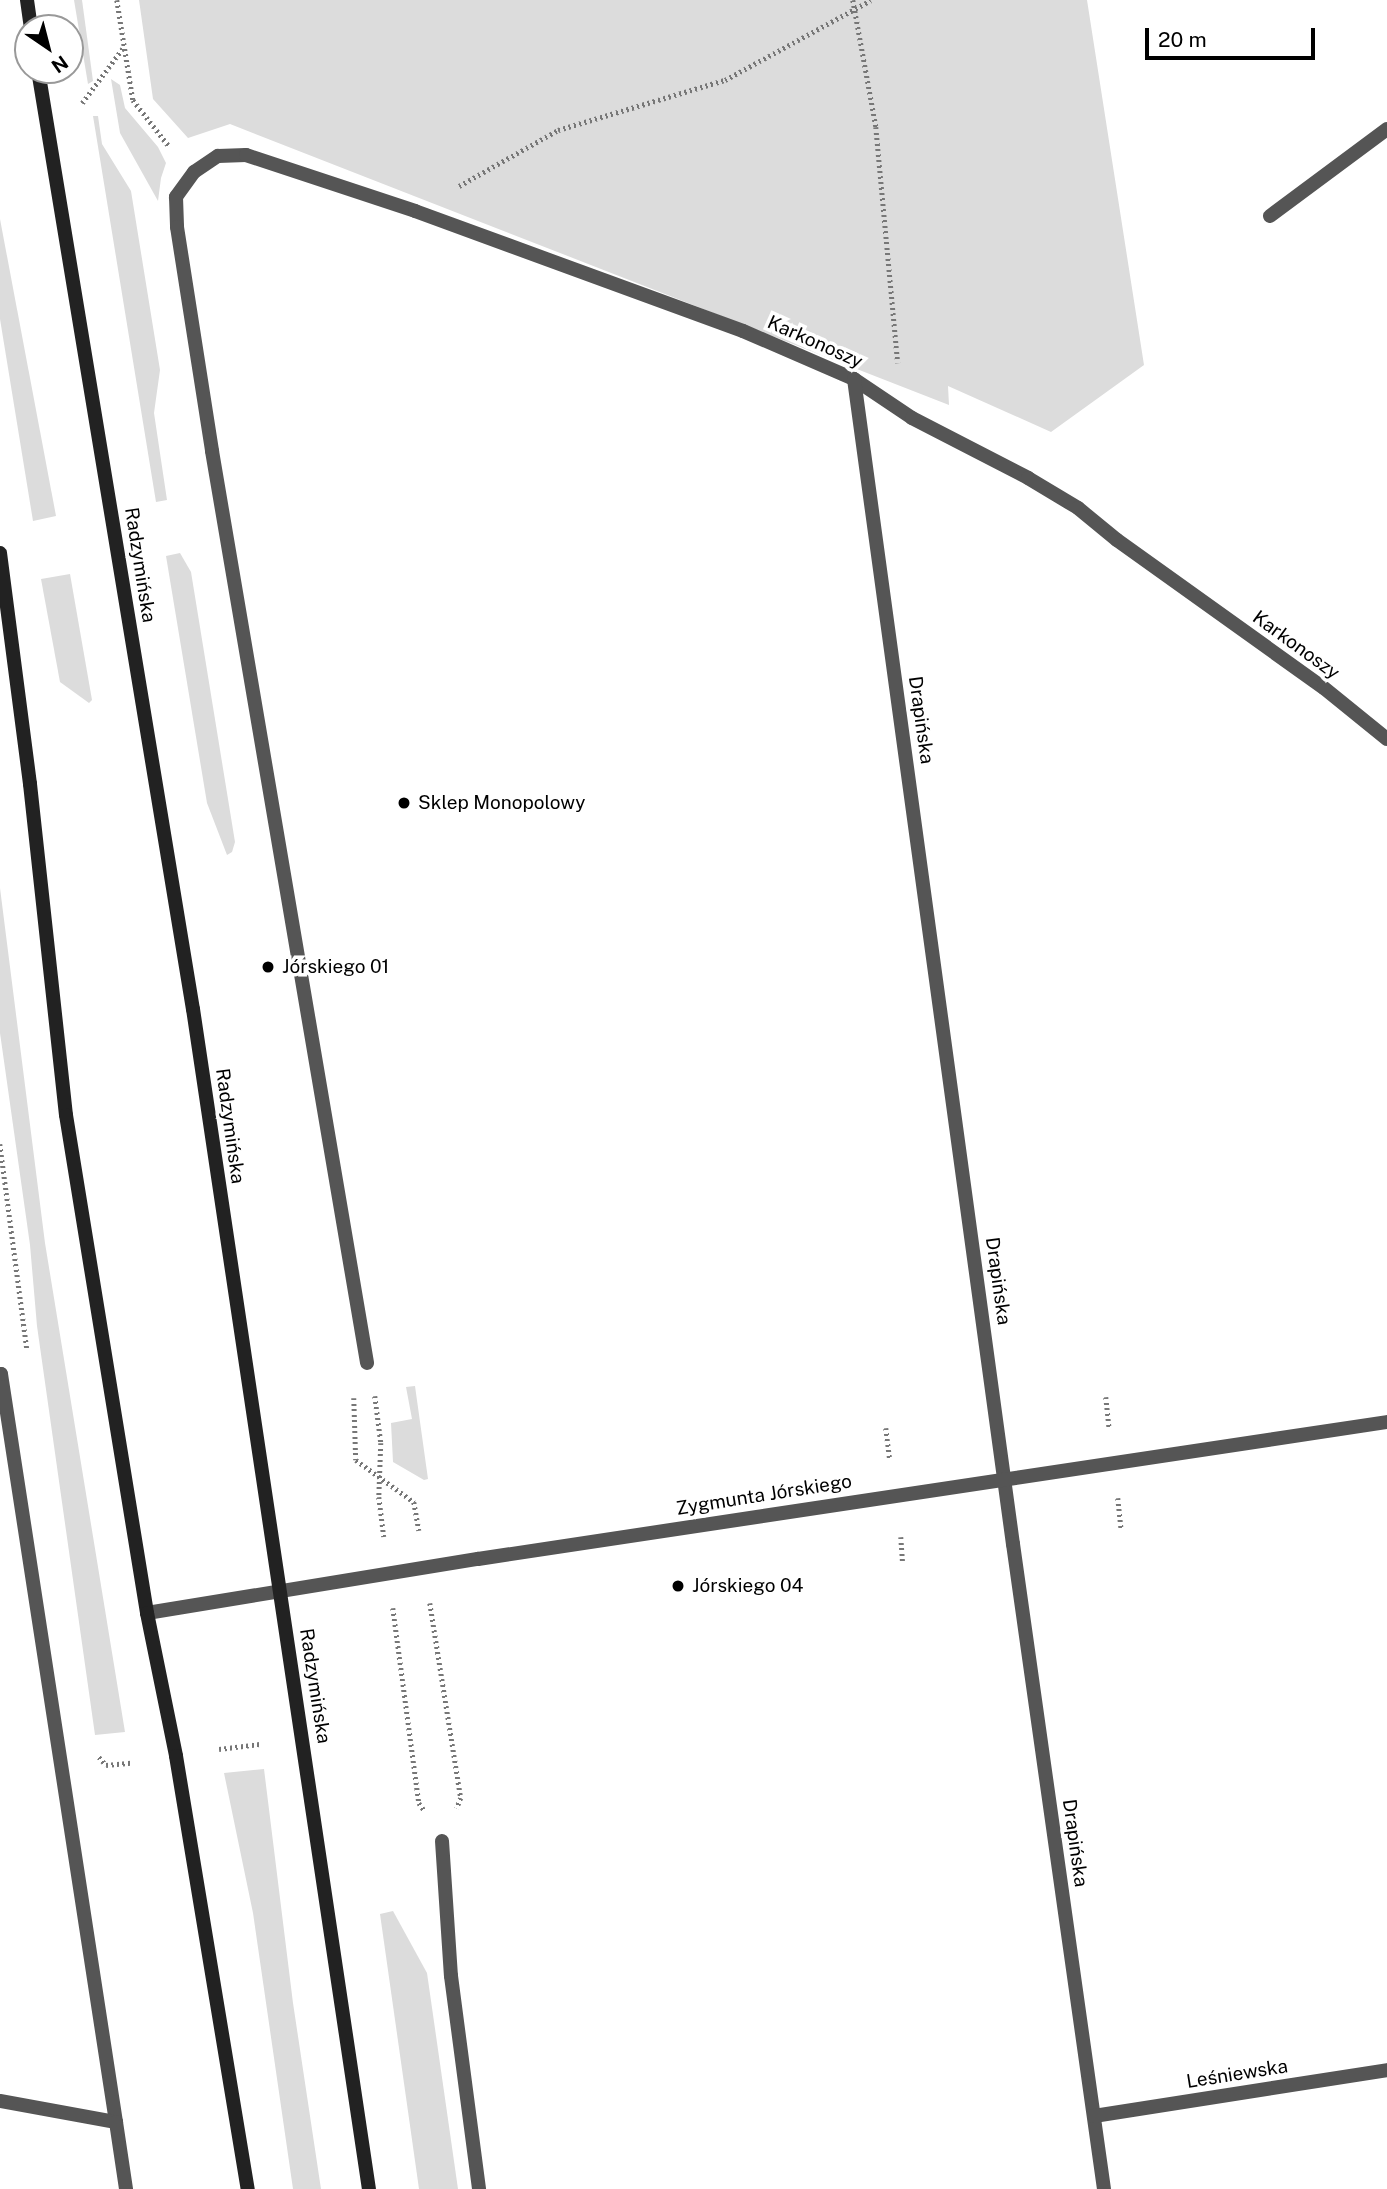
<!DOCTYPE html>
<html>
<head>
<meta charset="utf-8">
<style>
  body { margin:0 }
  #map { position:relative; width:1387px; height:2189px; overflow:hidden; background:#fff; font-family:"Public Sans",sans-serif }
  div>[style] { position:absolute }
  .green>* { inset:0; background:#dcdcdc }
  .path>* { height:4.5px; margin-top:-2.25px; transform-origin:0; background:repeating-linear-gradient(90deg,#777 0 2px,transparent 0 5.5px) }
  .service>* { height:14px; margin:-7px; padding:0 7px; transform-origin:7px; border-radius:7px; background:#555 }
  .minor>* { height:14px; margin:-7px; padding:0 7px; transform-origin:7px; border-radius:7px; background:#555 }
  .tertiary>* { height:14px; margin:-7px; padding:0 7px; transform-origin:7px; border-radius:7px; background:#555 }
  .secondary>* { height:14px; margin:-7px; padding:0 7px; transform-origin:7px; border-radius:7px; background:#222 }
  .dots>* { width:19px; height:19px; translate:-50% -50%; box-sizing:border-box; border:4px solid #fff; border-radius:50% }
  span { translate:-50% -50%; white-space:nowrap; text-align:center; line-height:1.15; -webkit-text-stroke:7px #fff; paint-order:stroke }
  .street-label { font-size:19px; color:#000 }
  .poi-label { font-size:19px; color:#000 }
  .left { translate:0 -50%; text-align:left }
  .north { position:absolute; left:14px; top:14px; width:70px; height:70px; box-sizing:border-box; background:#fff; border:2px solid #999; border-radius:50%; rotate:145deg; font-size:19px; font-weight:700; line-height:28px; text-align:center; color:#000 }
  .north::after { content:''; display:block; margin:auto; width:24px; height:32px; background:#000; clip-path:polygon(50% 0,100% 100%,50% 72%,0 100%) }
  .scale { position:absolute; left:1145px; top:28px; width:170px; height:32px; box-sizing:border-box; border:4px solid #000; border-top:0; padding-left:9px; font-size:21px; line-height:24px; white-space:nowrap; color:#000; -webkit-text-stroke:5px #fff; paint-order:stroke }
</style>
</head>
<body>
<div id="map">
  <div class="green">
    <i style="clip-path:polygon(74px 0,82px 0,93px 81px,88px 84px)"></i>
    <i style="clip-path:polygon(139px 0,1087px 0,1144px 365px,1051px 432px,948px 386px,949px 405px,230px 124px,188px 138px,153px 99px)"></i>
    <i style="clip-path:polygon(111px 79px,120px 85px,125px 108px,158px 147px,166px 163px,161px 178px,158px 201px,120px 133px)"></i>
    <i style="clip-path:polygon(93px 116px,98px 116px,102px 144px,131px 191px,160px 370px,154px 413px,167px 500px,156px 502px)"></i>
    <i style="clip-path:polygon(0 219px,56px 516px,33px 521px,0 319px)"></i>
    <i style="clip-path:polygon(180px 553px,191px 572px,235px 842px,232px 852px,227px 855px,207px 803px,166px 556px)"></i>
    <i style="clip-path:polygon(70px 574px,92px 700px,89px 703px,60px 682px,41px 579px)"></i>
    <i style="clip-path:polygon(0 888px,45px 1243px,125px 1732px,95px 1735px,37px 1326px,30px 1245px,0 1033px)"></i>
    <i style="clip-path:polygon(415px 1386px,428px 1479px,424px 1480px,393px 1462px,391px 1423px,412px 1419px,406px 1387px)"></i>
    <i style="clip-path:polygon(264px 1769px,293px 2003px,321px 2189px,293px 2189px,253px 1913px,224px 1773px)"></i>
    <i style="clip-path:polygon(393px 1911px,427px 1973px,458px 2189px,419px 2189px,380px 1914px)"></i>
  </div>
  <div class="path">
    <i style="left:117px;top:0;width:101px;rotate:80.9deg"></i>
    <i style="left:133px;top:100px;width:58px;rotate:52deg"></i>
    <i style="left:853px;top:0;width:129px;rotate:79.7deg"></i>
    <i style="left:876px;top:127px;width:237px;rotate:84.7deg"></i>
    <i style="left:82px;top:103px;width:69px;rotate:-53.3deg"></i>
    <i style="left:459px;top:186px;width:114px;rotate:-29.5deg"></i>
    <i style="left:558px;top:130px;width:174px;rotate:-16.7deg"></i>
    <i style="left:725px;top:80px;width:166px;rotate:-28.7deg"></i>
    <i style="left:0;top:1144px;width:206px;rotate:82.5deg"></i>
    <i style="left:375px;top:1396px;width:47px;rotate:82.7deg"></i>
    <i style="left:381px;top:1443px;width:54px;rotate:92.1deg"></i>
    <i style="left:379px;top:1497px;width:40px;rotate:82.9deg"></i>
    <i style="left:1106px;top:1397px;width:31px;rotate:84deg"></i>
    <i style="left:354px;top:1398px;width:62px;rotate:88.2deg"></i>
    <i style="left:356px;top:1460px;width:72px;rotate:35.9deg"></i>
    <i style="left:414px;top:1502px;width:29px;rotate:80deg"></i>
    <i style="left:886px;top:1428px;width:31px;rotate:83deg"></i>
    <i style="left:1118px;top:1498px;width:31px;rotate:84deg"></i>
    <i style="left:901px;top:1537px;width:26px;rotate:86deg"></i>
    <i style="left:430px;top:1603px;width:197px;rotate:81deg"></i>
    <i style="left:461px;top:1798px;width:11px;rotate:112deg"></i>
    <i style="left:393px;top:1608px;width:197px;rotate:82.4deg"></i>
    <i style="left:419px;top:1803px;width:9px;rotate:54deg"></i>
    <i style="left:219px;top:1749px;width:41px;rotate:-7deg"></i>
    <i style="left:99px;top:1757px;width:11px;rotate:49deg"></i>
    <i style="left:106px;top:1765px;width:25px;rotate:-5deg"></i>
  </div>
  <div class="service">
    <i style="left:194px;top:172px;width:31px;rotate:126deg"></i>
    <i style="left:176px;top:197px;width:30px;rotate:88deg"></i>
    <i style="left:177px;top:227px;width:227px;rotate:81.1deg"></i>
    <i style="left:212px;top:451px;width:925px;rotate:80.35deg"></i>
    <i style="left:1px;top:1374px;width:757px;rotate:81.26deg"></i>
    <i style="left:442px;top:1841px;width:135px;rotate:86.2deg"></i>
    <i style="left:451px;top:1976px;width:215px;rotate:82.5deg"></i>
  </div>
  <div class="minor">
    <i style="left:194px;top:172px;width:29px;rotate:-34deg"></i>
    <i style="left:218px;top:156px;width:28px;rotate:-2deg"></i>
    <i style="left:246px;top:155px;width:178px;rotate:18.3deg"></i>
    <i style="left:415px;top:211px;width:349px;rotate:20.1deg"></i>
    <i style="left:743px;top:331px;width:121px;rotate:23.4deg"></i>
    <i style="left:854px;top:379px;width:70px;rotate:33.9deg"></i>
    <i style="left:912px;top:418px;width:131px;rotate:27.3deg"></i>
    <i style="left:1028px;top:478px;width:58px;rotate:31deg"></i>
    <i style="left:1078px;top:508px;width:50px;rotate:39.4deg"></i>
    <i style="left:1117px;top:540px;width:254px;rotate:35.6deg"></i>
    <i style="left:1324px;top:688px;width:81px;rotate:39deg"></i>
    <i style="left:1270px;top:216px;width:146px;rotate:-36.6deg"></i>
    <i style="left:854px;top:379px;width:1176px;rotate:82.23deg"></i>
    <i style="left:1013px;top:1544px;width:651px;rotate:81.97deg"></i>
    <i style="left:0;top:1374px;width:1px"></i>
    <i style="left:0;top:2101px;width:118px;rotate:10.3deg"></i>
    <i style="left:116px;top:2122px;width:68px;rotate:81.5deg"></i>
    <i style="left:1094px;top:2116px;width:297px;rotate:-8.9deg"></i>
  </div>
  <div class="tertiary">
    <i style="left:147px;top:1613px;width:335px;rotate:-9.3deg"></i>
    <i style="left:478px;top:1559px;width:919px;rotate:-8.57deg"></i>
  </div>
  <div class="secondary">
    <i style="left:27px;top:0;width:28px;rotate:82deg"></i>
    <i style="left:38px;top:70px;width:952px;rotate:80.63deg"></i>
    <i style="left:193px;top:1009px;width:1193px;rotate:81.52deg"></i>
    <i style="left:0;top:553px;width:233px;rotate:82.6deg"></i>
    <i style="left:30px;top:784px;width:333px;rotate:83.8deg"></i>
    <i style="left:66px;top:1115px;width:505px;rotate:80.76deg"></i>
    <i style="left:147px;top:1613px;width:146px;rotate:78.5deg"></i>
    <i style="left:176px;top:1756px;width:439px;rotate:80.6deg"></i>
  </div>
  <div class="dots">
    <i style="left:404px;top:803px;background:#000"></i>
    <i style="left:268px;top:967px;background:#000"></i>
    <i style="left:678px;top:1586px;background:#000"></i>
  </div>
  <div class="street-label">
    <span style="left:815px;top:342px;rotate:24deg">Karkonoszy</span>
    <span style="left:140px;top:565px;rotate:81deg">Radzymińska</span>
    <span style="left:1296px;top:645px;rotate:36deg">Karkonoszy</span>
    <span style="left:921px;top:720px;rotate:82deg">Drapińska</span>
    <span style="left:230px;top:1126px;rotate:82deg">Radzymińska</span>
    <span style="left:998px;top:1281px;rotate:82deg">Drapińska</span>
    <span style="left:764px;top:1495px;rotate:-9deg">Zygmunta Jórskiego</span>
    <span style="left:315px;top:1686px;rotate:81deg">Radzymińska</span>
    <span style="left:1075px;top:1843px;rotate:82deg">Drapińska</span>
    <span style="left:1237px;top:2074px;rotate:-9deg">Leśniewska</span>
  </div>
  <div class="poi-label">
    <span class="left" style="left:418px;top:803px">Sklep Monopolowy</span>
    <span class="left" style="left:282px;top:967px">Jórskiego 01</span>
    <span class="left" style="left:692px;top:1586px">Jórskiego 04</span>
  </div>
  <div class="north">N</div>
  <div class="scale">20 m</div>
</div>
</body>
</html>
